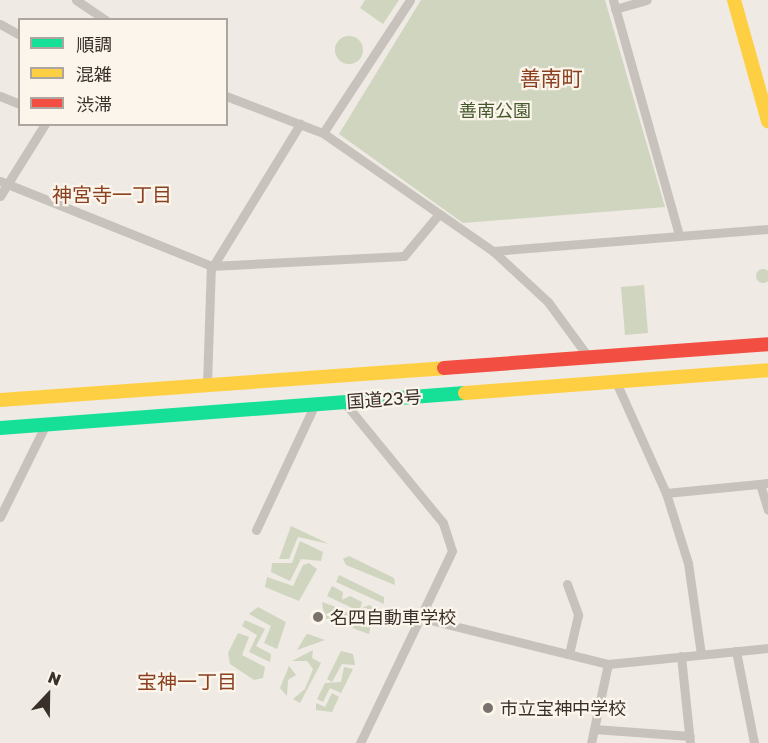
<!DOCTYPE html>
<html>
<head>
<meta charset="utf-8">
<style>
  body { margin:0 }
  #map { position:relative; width:768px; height:743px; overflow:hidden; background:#efeae4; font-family:"Golos Text","Noto Sans JP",sans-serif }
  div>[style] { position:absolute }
  .green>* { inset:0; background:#cfd5be }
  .round { border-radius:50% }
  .street>* { height:9px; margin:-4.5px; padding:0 4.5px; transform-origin:4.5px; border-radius:4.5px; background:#c8c2bc }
  .fast>* { height:14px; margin:-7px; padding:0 7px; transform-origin:7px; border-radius:7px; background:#16e098 }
  .slow>* { height:14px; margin:-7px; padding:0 7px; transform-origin:7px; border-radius:7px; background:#ffcf43 }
  .jam>* { height:14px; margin:-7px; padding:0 7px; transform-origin:7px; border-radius:7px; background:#f24e42 }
  .dots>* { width:16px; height:16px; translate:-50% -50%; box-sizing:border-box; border:3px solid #fbf5ec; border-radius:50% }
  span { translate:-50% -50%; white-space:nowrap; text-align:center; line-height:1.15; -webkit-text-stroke:4.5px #fbf5ec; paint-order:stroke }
  .park-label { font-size:18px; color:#46592d }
  .street-label { font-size:18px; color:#3a302a }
  .poi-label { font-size:18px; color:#3a302a }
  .left { translate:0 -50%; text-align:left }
  .neighbourhood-label { font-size:20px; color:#8b4120 }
  .quarter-label { font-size:21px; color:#8b4120 }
  .legend { position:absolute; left:18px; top:18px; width:210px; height:108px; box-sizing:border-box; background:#fbf5ec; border:2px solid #aea69e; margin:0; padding:8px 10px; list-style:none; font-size:18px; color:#3a302a }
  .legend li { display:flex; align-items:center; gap:12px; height:30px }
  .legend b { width:30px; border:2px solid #aea69e }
  .north { position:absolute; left:18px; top:665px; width:60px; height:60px; -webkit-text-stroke:4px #fbf5ec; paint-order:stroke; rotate:22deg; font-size:16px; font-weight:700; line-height:24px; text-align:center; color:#3a302a }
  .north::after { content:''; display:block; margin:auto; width:21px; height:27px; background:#3a302a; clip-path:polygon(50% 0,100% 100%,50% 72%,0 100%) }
</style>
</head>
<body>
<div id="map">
  <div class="green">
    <i style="clip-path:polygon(365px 0,399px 0,383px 24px,360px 8px)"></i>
    <i style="clip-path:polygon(421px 0,605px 0,665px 207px,463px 223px,339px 134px)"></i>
    <i class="round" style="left:335px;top:36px;width:28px;height:28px"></i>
    <i class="round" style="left:756px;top:269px;width:14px;height:14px"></i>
    <i style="clip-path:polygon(644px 285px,648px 333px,625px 335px,621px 287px)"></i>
    <i style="clip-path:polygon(291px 526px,329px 544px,298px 537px,289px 559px,279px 559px)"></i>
    <i style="clip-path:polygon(300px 541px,323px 552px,321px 561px,301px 559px,290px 581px,271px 572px,272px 563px,292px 563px)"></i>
    <i style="clip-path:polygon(349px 556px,394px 578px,395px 585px,346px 565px,343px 559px)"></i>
    <i style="clip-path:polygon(309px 563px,317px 569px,299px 601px,265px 587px,267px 577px,293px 586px,303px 565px)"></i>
    <i style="clip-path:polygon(339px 575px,384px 597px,384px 604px,336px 582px)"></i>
    <i style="clip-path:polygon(332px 586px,343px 592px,342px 600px,350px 596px,362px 602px,360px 609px,369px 605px,379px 610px,377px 620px,327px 596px)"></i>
    <i style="clip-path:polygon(322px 602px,336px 607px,338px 617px,342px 610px,354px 616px,357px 626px,361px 619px,371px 625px,369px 634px,324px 618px)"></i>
    <i style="clip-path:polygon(258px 607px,286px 622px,277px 649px,264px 643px,271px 626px,249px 614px)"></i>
    <i style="clip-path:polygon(245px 620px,265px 629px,256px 646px,271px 654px,270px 662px,249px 652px,257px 635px,242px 626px)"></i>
    <i style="clip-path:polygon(238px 633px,249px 637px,242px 655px,265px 667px,263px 678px,254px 680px,230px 664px,228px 653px)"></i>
    <i style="clip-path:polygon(308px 634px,325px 640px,297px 650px,306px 635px)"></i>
    <i style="clip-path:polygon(313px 650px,312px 658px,321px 663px,300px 703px,293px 699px,305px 689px,313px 669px,307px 661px,292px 661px)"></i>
    <i style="clip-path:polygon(341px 651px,353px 654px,355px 665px,342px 664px,332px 682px,327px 679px)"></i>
    <i style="clip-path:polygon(289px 666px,296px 675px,288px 680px,287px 696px,280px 688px)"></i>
    <i style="clip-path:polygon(344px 667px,353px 669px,341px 693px,330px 688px,323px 702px,317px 699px,325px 683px,341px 682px)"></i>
    <i style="clip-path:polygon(332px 693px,339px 697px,332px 712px,316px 710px,316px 703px,325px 707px)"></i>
  </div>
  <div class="street">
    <i style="left:76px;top:0;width:36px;rotate:34deg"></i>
    <i style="left:613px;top:0;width:244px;rotate:74.3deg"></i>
    <i style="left:615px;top:9px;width:33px;rotate:-16deg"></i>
    <i style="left:0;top:24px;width:23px;rotate:29deg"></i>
    <i style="left:0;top:96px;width:22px;rotate:22deg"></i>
    <i style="left:226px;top:96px;width:104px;rotate:20.9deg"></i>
    <i style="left:323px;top:133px;width:207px;rotate:34.8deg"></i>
    <i style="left:493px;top:251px;width:75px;rotate:42.8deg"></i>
    <i style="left:548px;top:302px;width:69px;rotate:53.8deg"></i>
    <i style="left:323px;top:133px;width:159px;rotate:-56.8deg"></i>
    <i style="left:0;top:181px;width:227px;rotate:21.9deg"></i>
    <i style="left:211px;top:266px;width:193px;rotate:-3deg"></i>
    <i style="left:404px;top:256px;width:55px;rotate:-50.2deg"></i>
    <i style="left:0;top:196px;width:85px;rotate:-58deg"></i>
    <i style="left:493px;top:251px;width:276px;rotate:-4.6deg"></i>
    <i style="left:213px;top:266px;width:167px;rotate:-58.5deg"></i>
    <i style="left:616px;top:382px;width:122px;rotate:65.8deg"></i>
    <i style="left:666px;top:493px;width:73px;rotate:72.6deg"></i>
    <i style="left:688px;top:563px;width:92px;rotate:81.9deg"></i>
    <i style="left:207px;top:384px;width:118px;rotate:-88.1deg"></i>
    <i style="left:344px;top:402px;width:156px;rotate:50.7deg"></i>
    <i style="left:443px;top:523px;width:29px;rotate:72deg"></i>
    <i style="left:452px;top:551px;width:213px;rotate:115.6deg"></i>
    <i style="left:760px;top:484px;width:27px;rotate:73deg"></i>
    <i style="left:666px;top:493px;width:102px;rotate:-5.6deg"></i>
    <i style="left:0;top:517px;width:104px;rotate:-63.7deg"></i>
    <i style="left:256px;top:530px;width:139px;rotate:-64.9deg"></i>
    <i style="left:567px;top:584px;width:33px;rotate:70deg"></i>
    <i style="left:578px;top:615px;width:40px;rotate:103deg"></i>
    <i style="left:422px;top:618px;width:192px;rotate:13.9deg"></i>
    <i style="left:608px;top:664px;width:161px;rotate:-5.7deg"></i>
    <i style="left:736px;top:651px;width:94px;rotate:78.9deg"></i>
    <i style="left:681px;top:656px;width:87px;rotate:84.1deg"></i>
    <i style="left:594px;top:729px;width:96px;rotate:4.2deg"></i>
    <i style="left:591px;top:743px;width:81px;rotate:-77.9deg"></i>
  </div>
  <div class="fast">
    <i style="left:0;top:428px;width:466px;rotate:-4.3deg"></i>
  </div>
  <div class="slow">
    <i style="left:734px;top:0;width:126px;rotate:74.3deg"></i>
    <i style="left:465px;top:393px;width:304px;rotate:-4.3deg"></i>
    <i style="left:0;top:400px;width:445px;rotate:-4.1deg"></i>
  </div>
  <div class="jam">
    <i style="left:444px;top:368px;width:325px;rotate:-4.2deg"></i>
  </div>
  <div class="dots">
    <i style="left:318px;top:617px;background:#79716b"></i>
    <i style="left:488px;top:708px;background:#79716b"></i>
  </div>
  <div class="park-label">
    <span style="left:495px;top:110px">善南公園</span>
  </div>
  <div class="street-label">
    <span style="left:384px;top:399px;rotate:-4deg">国道23号</span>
  </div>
  <div class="poi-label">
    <span class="left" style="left:330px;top:617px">名四自動車学校</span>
    <span class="left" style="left:500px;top:708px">市立宝神中学校</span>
  </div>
  <div class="neighbourhood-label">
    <span style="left:112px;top:194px">神宮寺一丁目</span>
    <span style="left:187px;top:681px">宝神一丁目</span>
  </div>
  <div class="quarter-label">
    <span style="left:551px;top:78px">善南町</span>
  </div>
  <ul class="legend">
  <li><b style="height:8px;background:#16e098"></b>順調</li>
  <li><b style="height:8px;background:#ffcf43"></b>混雑</li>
  <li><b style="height:8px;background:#f24e42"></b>渋滞</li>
  </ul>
  <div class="north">N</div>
</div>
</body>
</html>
